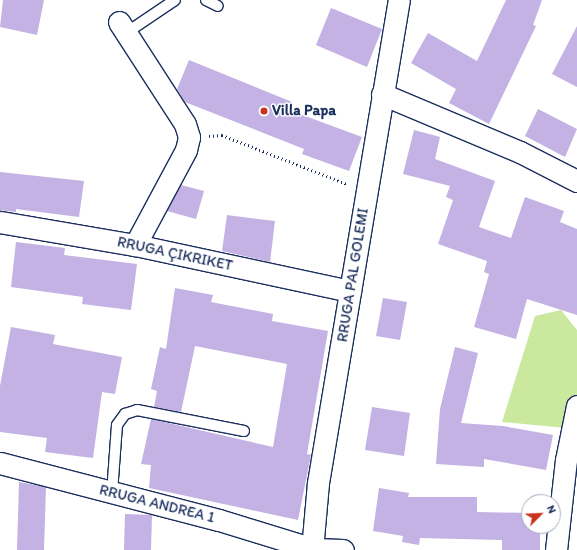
<!DOCTYPE html>
<html>
<head>
<meta charset="utf-8">
<style>
  body { margin:0 }
  #map { position:relative; width:577px; height:550px; overflow:hidden; background:#fff; font-family:Itim,sans-serif }
  div>[style] { position:absolute }
  .green>* { inset:0; background:#cbe89f }
  .building>* { inset:0; background:#c3b2e3 }
  .path>* { height:2.5px; margin-top:-1.25px; transform-origin:0; background:repeating-linear-gradient(90deg,#1b2f5e 0 1px,transparent 0 4px) }
  .roads { filter:drop-shadow(1px 0 #1b2f5e) drop-shadow(-1px 0 #1b2f5e) drop-shadow(0 1px #1b2f5e) drop-shadow(0 -1px #1b2f5e) }
  .service>* { height:10px; margin:-5px; padding:0 5px; transform-origin:5px; border-radius:5px; background:#fff }
  .minor>* { height:21px; margin:-10.5px; padding:0 10.5px; transform-origin:10.5px; border-radius:10.5px; background:#fff }
  .dots>* { width:11px; height:11px; translate:-50% -50%; box-sizing:border-box; border:2px solid #fff; border-radius:50% }
  span { translate:-50% -50%; white-space:nowrap; text-align:center; line-height:1.15; -webkit-text-stroke:3px #fff; paint-order:stroke }
  .poi-label { font-size:15px; color:#1b2f5e; font-weight:700 }
  .left { translate:0 -50%; text-align:left }
  .street-label { font-size:15px; color:#1b2f5e }
  .north { position:absolute; left:521px; top:494px; width:40px; height:40px; box-sizing:border-box; background:#fff; border:1px solid #a4acbf; border-radius:50%; rotate:66deg; font-size:11px; font-weight:700; line-height:16px; text-align:center; color:#1b2f5e }
  .north::after { content:''; display:block; margin:auto; width:14px; height:18px; background:#c8321e; clip-path:polygon(50% 0,100% 100%,50% 72%,0 100%) }
</style>
</head>
<body>
<div id="map">
  <div class="green">
    <i style="clip-path:polygon(561px 310px,577px 330px,577px 429px,502px 422px,535px 316px)"></i>
  </div>
  <div class="building">
    <i style="clip-path:polygon(3px 0,44px 0,37px 35px,0 27px)"></i>
    <i style="clip-path:polygon(506px 0,542px 0,533px 25px,536px 26px,489px 124px,449px 103px,456px 89px,411px 63px,428px 33px,477px 61px)"></i>
    <i style="clip-path:polygon(331px 8px,382px 29px,367px 67px,316px 45px)"></i>
    <i style="clip-path:polygon(577px 26px,577px 87px,552px 74px)"></i>
    <i style="clip-path:polygon(189px 60px,292px 102px,289px 110px,362px 137px,349px 171px,302px 154px,304px 149px,185px 102px,177px 89px)"></i>
    <i style="clip-path:polygon(538px 109px,577px 129px,565px 157px,525px 136px)"></i>
    <i style="clip-path:polygon(414px 130px,440px 137px,435px 159px,495px 181px,479px 227px,511px 238px,525px 197px,564px 211px,560px 222px,577px 229px,577px 315px,527px 299px,516px 339px,474px 327px,489px 274px,484px 272px,487px 261px,438px 244px,453px 200px,446px 197px,450px 186px,403px 174px)"></i>
    <i style="clip-path:polygon(0 172px,84px 181px,79px 217px,16px 209px,16px 212px,0 210px)"></i>
    <i style="clip-path:polygon(181px 185px,204px 191px,196px 219px,167px 211px)"></i>
    <i style="clip-path:polygon(227px 215px,275px 221px,270px 262px,222px 251px)"></i>
    <i style="clip-path:polygon(16px 242px,65px 248px,64px 255px,137px 264px,131px 310px,82px 304px,83px 297px,11px 287px)"></i>
    <i style="clip-path:polygon(175px 288px,213px 295px,211px 302px,273px 314px,272px 321px,328px 331px,307px 454px,311px 455px,298px 520px,149px 488px,151px 465px,141px 464px,151px 419px,273px 447px,287px 364px,195px 346px,181px 412px,154px 407px,157px 391px,151px 389px,160px 347px,166px 349px)"></i>
    <i style="clip-path:polygon(383px 298px,407px 302px,400px 340px,376px 336px)"></i>
    <i style="clip-path:polygon(11px 327px,55px 335px,53px 344px,122px 357px,115px 394px,102px 392px,93px 458px,45px 452px,47px 438px,0 432px,0 386px)"></i>
    <i style="clip-path:polygon(455px 347px,478px 353px,461px 423px,503px 426px,553px 435px,546px 470px,484px 459px,484px 467px,436px 464px,440px 409px)"></i>
    <i style="clip-path:polygon(372px 407px,410px 413px,404px 456px,365px 450px)"></i>
    <i style="clip-path:polygon(19px 482px,46px 487px,44px 550px,17px 550px)"></i>
    <i style="clip-path:polygon(379px 488px,409px 493px,408px 497px,477px 497px,477px 512px,529px 513px,529px 526px,540px 526px,540px 550px,502px 550px,502px 540px,420px 538px,419px 545px,402px 542px,403px 536px,373px 531px)"></i>
    <i style="clip-path:polygon(125px 514px,152px 515px,151px 550px,124px 550px)"></i>
  </div>
  <div class="path">
    <i style="left:209px;top:136px;width:13px;rotate:-4deg"></i>
    <i style="left:222px;top:135px;width:134px;rotate:21.4deg"></i>
  </div>
  <div class="roads">
    <div class="service">
      <i style="left:206px;top:0;width:13px;rotate:27deg"></i>
      <i style="left:126px;top:33px;width:59px;rotate:-34deg"></i>
      <i style="left:112px;top:493px;width:68px;rotate:-85.8deg"></i>
      <i style="left:117px;top:425px;width:14px;rotate:-54deg"></i>
      <i style="left:125px;top:414px;width:13px;rotate:-18deg"></i>
      <i style="left:137px;top:410px;width:109px;rotate:11.1deg"></i>
    </div>
    <div class="minor">
      <i style="left:119px;top:22px;width:121px;rotate:57.1deg"></i>
      <i style="left:185px;top:124px;width:14px;rotate:73deg"></i>
      <i style="left:189px;top:137px;width:13px;rotate:103deg"></i>
      <i style="left:186px;top:150px;width:108px;rotate:118.2deg"></i>
      <i style="left:382px;top:94px;width:150px;rotate:22.8deg"></i>
      <i style="left:520px;top:152px;width:64px;rotate:27deg"></i>
      <i style="left:0;top:222px;width:137px;rotate:9.7deg"></i>
      <i style="left:135px;top:245px;width:220px;rotate:12.1deg"></i>
      <i style="left:0;top:463px;width:226px;rotate:14.6deg"></i>
      <i style="left:219px;top:520px;width:98px;rotate:17.1deg"></i>
      <i style="left:313px;top:549px;width:30px;rotate:2deg"></i>
      <i style="left:312px;top:550px;width:67px;rotate:-84.9deg"></i>
      <i style="left:318px;top:483px;width:490px;rotate:-80.5deg"></i>
      <i style="left:556px;top:550px;width:91px;rotate:-83.7deg"></i>
      <i style="left:566px;top:460px;width:55px;rotate:-78.5deg"></i>
    </div>
  </div>
  <div class="dots">
    <i style="left:264px;top:111px;background:#c8321e"></i>
  </div>
  <div class="poi-label">
    <span class="left" style="left:272px;top:111px">Villa Papa</span>
  </div>
  <div class="street-label">
    <span style="left:175px;top:254px;rotate:12deg">RRUGA ÇIKRIKET</span>
    <span style="left:353px;top:275px;rotate:-81deg">RRUGA PAL GOLEMI</span>
    <span style="left:157px;top:504px;rotate:14deg">RRUGA ANDREA 1</span>
  </div>
  <div class="north">N</div>
</div>
</body>
</html>
